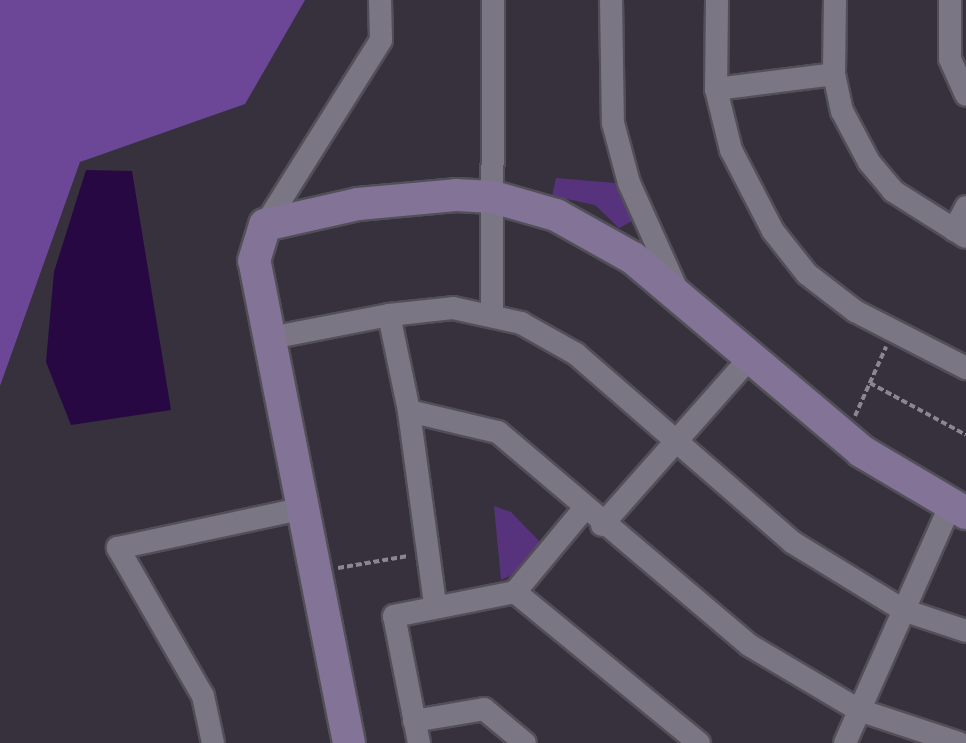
<!DOCTYPE html>
<html>
<head>
<meta charset="utf-8">
<style>
  body { margin:0 }
  #map { position:relative; width:966px; height:743px; overflow:hidden; background:#36313c; font-family:"Zilla Slab",serif }
  div>[style] { position:absolute }
  .green>* { inset:0; background:#57337e }
  .forest>* { inset:0; background:#6c4798 }
  .water>* { inset:0; background:#280843 }
  .path>* { height:4px; margin-top:-2px; transform-origin:0; background:repeating-linear-gradient(90deg,#8b8790 0 6px,transparent 0 9px) }
  .roads { filter:drop-shadow(2px 0 #524f58) drop-shadow(-2px 0 #524f58) drop-shadow(0 2px #524f58) drop-shadow(0 -2px #524f58) }
  .street>* { height:22px; margin:-11px; padding:0 11px; transform-origin:11px; border-radius:11px; background:#7b7683 }
  .secondary>* { height:32px; margin:-16px; padding:0 16px; transform-origin:16px; border-radius:16px; background:#837497 }
  span { translate:-50% -50%; white-space:nowrap; text-align:center; line-height:1.15; -webkit-text-stroke:6px #2c2832; paint-order:stroke }
</style>
</head>
<body>
<div id="map">
  <div class="green">
    <i style="clip-path:polygon(556px 178px,615px 183px,634px 220px,619px 228px,595px 205px,552px 196px)"></i>
    <i style="clip-path:polygon(494px 506px,511px 512px,542px 544px,514px 574px,501px 580px)"></i>
  </div>
  <div class="forest">
    <i style="clip-path:polygon(0 0,305px 0,245px 104px,80px 162px,0 386px)"></i>
  </div>
  <div class="water">
    <i style="clip-path:polygon(86px 170px,132px 171px,171px 410px,71px 425px,46px 362px,54px 272px)"></i>
  </div>
  <div class="path">
    <i style="left:870px;top:383px;width:109px;rotate:28.4deg"></i>
    <i style="left:855px;top:416px;width:76px;rotate:-65.8deg"></i>
    <i style="left:338px;top:568px;width:71px;rotate:-9.7deg"></i>
  </div>
  <div class="roads">
    <div class="street">
      <i style="left:611px;top:0;width:123px;rotate:89.1deg"></i>
      <i style="left:613px;top:123px;width:62px;rotate:75.1deg"></i>
      <i style="left:629px;top:183px;width:120px;rotate:65.8deg"></i>
      <i style="left:717px;top:0;width:89px;rotate:90.6deg"></i>
      <i style="left:716px;top:89px;width:63px;rotate:76.2deg"></i>
      <i style="left:731px;top:150px;width:91px;rotate:62.6deg"></i>
      <i style="left:773px;top:231px;width:55px;rotate:51.7deg"></i>
      <i style="left:807px;top:274px;width:61px;rotate:37.6deg"></i>
      <i style="left:855px;top:311px;width:125px;rotate:27.2deg"></i>
      <i style="left:835px;top:0;width:74px;rotate:90.8deg"></i>
      <i style="left:834px;top:74px;width:38px;rotate:78deg"></i>
      <i style="left:842px;top:111px;width:58px;rotate:62.1deg"></i>
      <i style="left:869px;top:162px;width:38px;rotate:50deg"></i>
      <i style="left:893px;top:191px;width:86px;rotate:32.2deg"></i>
      <i style="left:950px;top:0;width:59px;rotate:90deg"></i>
      <i style="left:950px;top:59px;width:39px;rotate:66deg"></i>
      <i style="left:716px;top:89px;width:119px;rotate:-7.2deg"></i>
      <i style="left:265px;top:225px;width:218px;rotate:-57.9deg"></i>
      <i style="left:381px;top:40px;width:40px;rotate:-91.4deg"></i>
      <i style="left:954px;top:230px;width:26px;rotate:-62deg"></i>
      <i style="left:492px;top:315px;width:315px;rotate:-89.8deg"></i>
      <i style="left:270px;top:338px;width:121px;rotate:-10.9deg"></i>
      <i style="left:409px;top:411px;width:91px;rotate:13.3deg"></i>
      <i style="left:498px;top:432px;width:329px;rotate:40.3deg"></i>
      <i style="left:749px;top:645px;width:128px;rotate:30.6deg"></i>
      <i style="left:859px;top:710px;width:105px;rotate:18.3deg"></i>
      <i style="left:602px;top:525px;width:223px;rotate:-48.5deg"></i>
      <i style="left:515px;top:592px;width:108px;rotate:-50.3deg"></i>
      <i style="left:435px;top:604px;width:195px;rotate:-97.7deg"></i>
      <i style="left:409px;top:411px;width:98px;rotate:-101.8deg"></i>
      <i style="left:389px;top:315px;width:64px;rotate:-6.2deg"></i>
      <i style="left:453px;top:308px;width:70px;rotate:12.4deg"></i>
      <i style="left:521px;top:323px;width:63px;rotate:29.4deg"></i>
      <i style="left:576px;top:354px;width:286px;rotate:41deg"></i>
      <i style="left:792px;top:542px;width:130px;rotate:31.5deg"></i>
      <i style="left:903px;top:610px;width:66px;rotate:18.4deg"></i>
      <i style="left:414px;top:721px;width:71px;rotate:-9.7deg"></i>
      <i style="left:484px;top:709px;width:53px;rotate:39.7deg"></i>
      <i style="left:213px;top:743px;width:48px;rotate:-102deg"></i>
      <i style="left:203px;top:696px;width:171px;rotate:-119.9deg"></i>
      <i style="left:118px;top:548px;width:191px;rotate:-12.1deg"></i>
      <i style="left:419px;top:743px;width:129px;rotate:-101.1deg"></i>
      <i style="left:394px;top:616px;width:123px;rotate:-11.2deg"></i>
      <i style="left:515px;top:592px;width:238px;rotate:39.4deg"></i>
      <i style="left:845px;top:743px;width:259px;rotate:-66.1deg"></i>
    </div>
    <div class="secondary">
      <i style="left:349px;top:743px;width:491px;rotate:-101.1deg"></i>
      <i style="left:254px;top:261px;width:38px;rotate:-73deg"></i>
      <i style="left:265px;top:225px;width:95px;rotate:-12.7deg"></i>
      <i style="left:358px;top:204px;width:98px;rotate:-5.2deg"></i>
      <i style="left:456px;top:195px;width:37px;rotate:3deg"></i>
      <i style="left:493px;top:197px;width:66px;rotate:15.9deg"></i>
      <i style="left:556px;top:215px;width:88px;rotate:29.2deg"></i>
      <i style="left:633px;top:258px;width:299px;rotate:40.2deg"></i>
      <i style="left:861px;top:451px;width:122px;rotate:30.6deg"></i>
    </div>
  </div>
</div>
</body>
</html>
